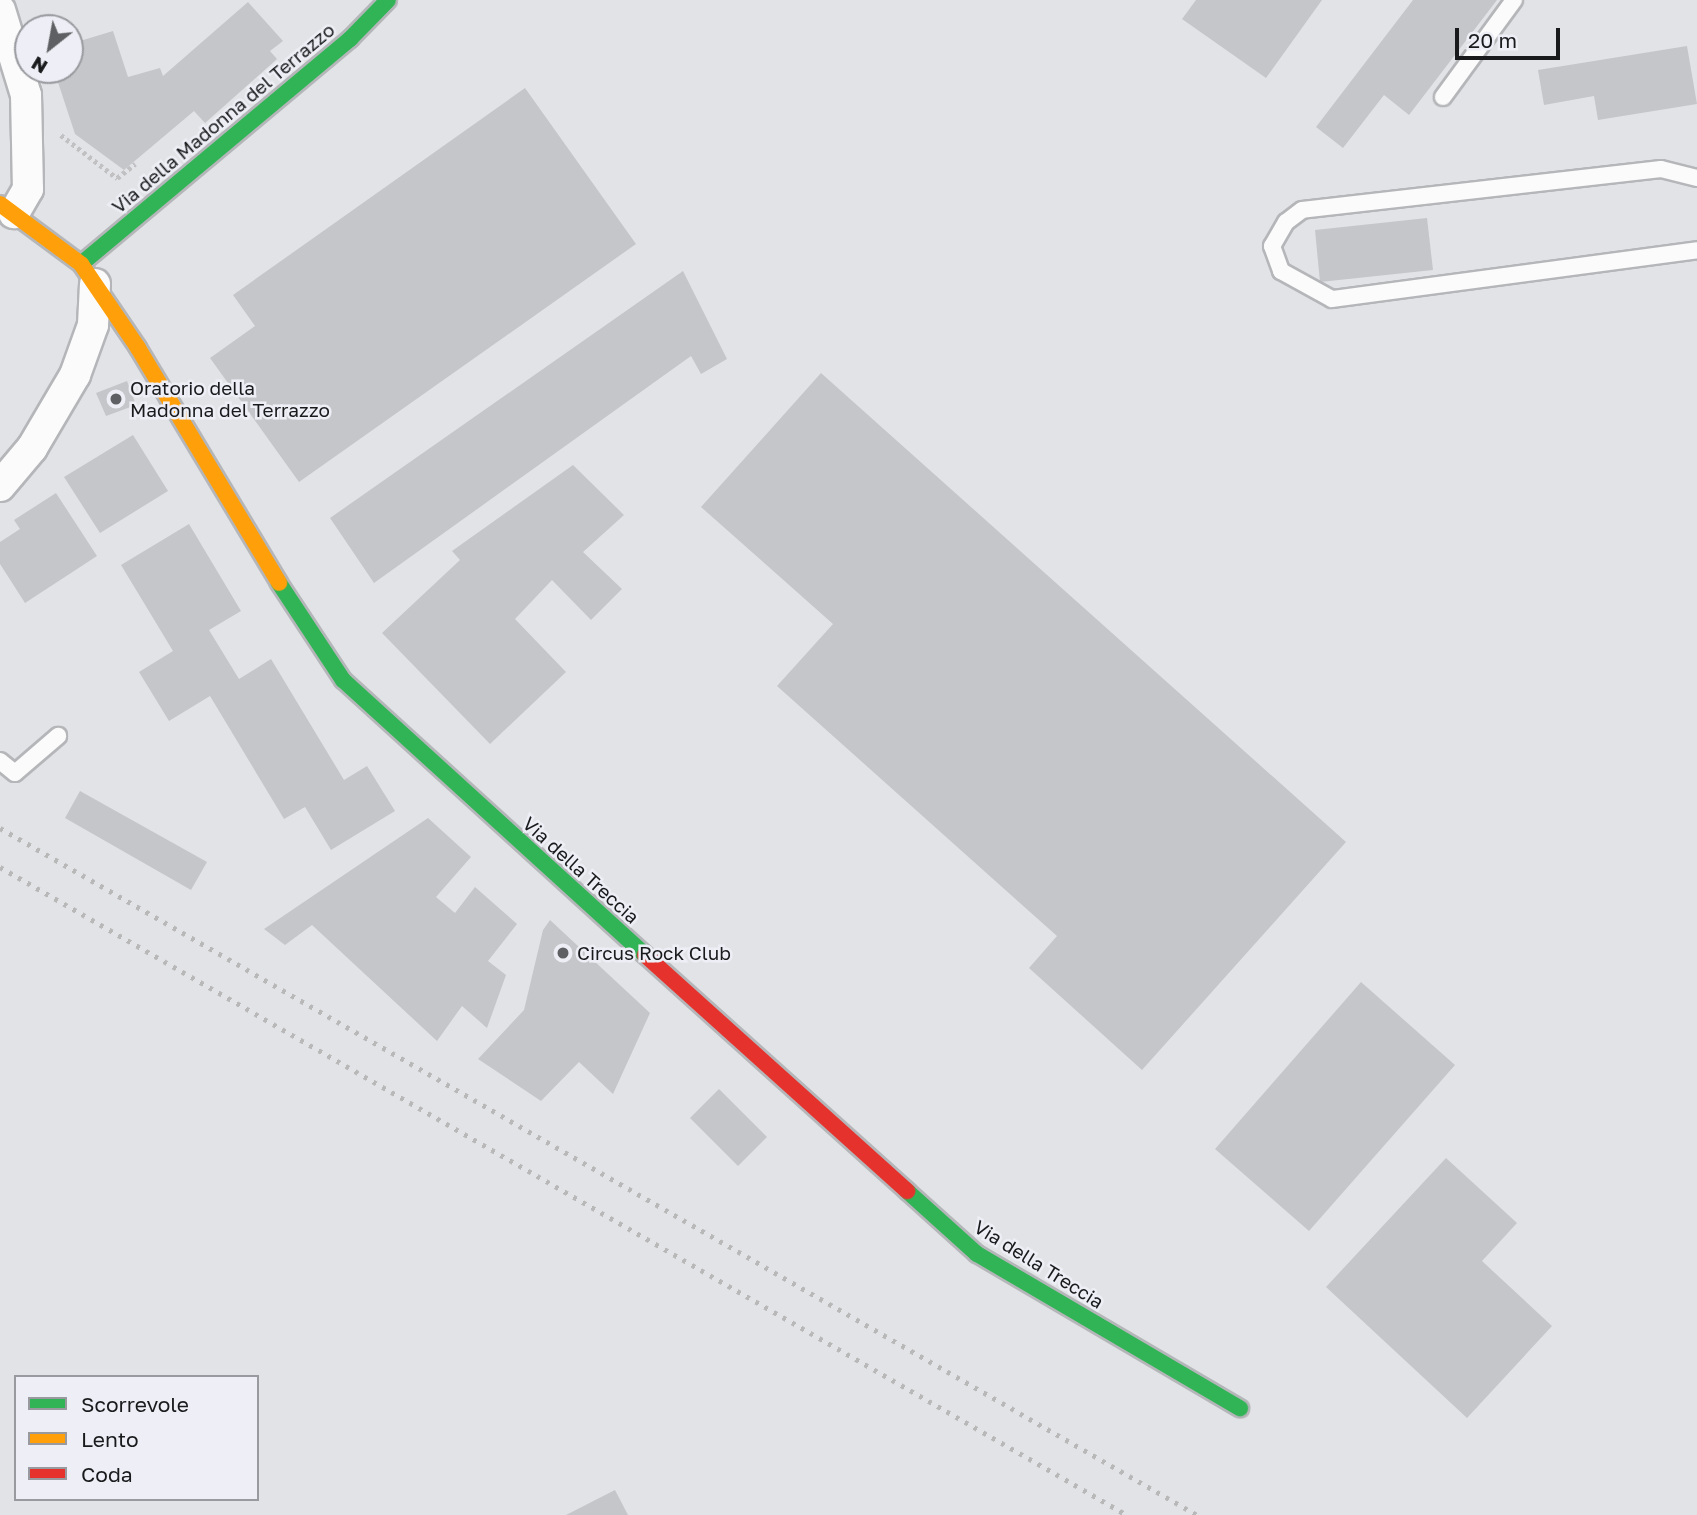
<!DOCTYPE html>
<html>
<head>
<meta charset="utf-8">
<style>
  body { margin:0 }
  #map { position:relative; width:1697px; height:1515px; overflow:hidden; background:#e2e3e6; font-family:"Golos Text",sans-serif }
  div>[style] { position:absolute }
  .building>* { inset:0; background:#c5c6c9 }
  .path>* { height:4.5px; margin-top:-2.25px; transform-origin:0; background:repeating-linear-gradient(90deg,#c1c1c3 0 3.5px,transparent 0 7px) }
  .roads { filter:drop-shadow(2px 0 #b5b6b9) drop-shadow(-2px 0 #b5b6b9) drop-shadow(0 2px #b5b6b9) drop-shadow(0 -2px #b5b6b9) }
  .lane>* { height:16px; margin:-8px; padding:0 8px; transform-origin:8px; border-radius:8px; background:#fbfbfb }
  .street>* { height:30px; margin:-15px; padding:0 15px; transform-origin:15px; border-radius:15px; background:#fbfbfb }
  .fast>* { height:16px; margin:-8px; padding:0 8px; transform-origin:8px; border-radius:8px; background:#30b455 }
  .slow>* { height:16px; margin:-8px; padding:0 8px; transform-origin:8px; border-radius:8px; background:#ff9f0a }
  .jam>* { height:16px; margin:-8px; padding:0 8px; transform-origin:8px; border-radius:8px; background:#e5322d }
  .rail>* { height:5px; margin-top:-2.5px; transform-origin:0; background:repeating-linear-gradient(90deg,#b8b8b8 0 3.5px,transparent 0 10.5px) }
  .dots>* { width:19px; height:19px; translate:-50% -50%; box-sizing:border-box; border:4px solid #eeeff6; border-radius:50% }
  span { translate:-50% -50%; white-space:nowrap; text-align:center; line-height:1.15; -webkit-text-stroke:5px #eeeff6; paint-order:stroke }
  .street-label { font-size:19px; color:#191a1c }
  .poi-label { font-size:19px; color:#191a1c }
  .left { translate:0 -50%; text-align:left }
  .legend { position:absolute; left:14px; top:1375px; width:245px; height:126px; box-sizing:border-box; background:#eeeff6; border:2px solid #999a9f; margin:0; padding:9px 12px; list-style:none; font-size:21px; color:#191a1c }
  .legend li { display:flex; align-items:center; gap:14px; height:35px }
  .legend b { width:35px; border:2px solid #999a9f }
  .north { position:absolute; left:14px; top:14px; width:70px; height:70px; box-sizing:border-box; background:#eeeff6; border:2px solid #999a9f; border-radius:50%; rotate:211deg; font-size:19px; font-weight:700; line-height:28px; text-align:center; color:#191a1c }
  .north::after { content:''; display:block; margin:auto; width:24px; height:32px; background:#5f6063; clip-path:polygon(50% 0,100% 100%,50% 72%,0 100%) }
  .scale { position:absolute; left:1455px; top:28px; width:105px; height:32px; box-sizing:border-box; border:4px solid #191a1c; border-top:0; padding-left:9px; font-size:21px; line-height:24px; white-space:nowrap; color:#191a1c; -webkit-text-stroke:5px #eeeff6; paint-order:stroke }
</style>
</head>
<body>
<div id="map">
  <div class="building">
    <i style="clip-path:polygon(1196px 0,1322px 0,1266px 78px,1182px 19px)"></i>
    <i style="clip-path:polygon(1413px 0,1497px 0,1409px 115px,1384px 95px,1343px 148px,1316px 127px)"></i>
    <i style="clip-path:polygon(248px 2px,283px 41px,270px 51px,277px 59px,205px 123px,194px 111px,124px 170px,75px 134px,54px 70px,70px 70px,70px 44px,113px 31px,128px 77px,160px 68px,163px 76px)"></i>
    <i style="clip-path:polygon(1687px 46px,1697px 104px,1598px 120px,1594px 96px,1544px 105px,1538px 70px)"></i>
    <i style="clip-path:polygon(525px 88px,636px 244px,299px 482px,210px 358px,255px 326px,233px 295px)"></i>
    <i style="clip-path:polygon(1427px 218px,1433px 270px,1320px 282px,1315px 230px)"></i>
    <i style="clip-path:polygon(683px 271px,727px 359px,701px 374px,691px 356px,374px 583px,330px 518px)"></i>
    <i style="clip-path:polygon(821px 373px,1346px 842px,1142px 1070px,1029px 968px,1057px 936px,777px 686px,833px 624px,701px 507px)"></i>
    <i style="clip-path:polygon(127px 381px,136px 405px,106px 416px,96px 393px)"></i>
    <i style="clip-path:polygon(133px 435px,168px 491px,100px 533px,64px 477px)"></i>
    <i style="clip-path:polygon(573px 465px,624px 515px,583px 552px,622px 589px,591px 620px,552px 580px,515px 619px,566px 672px,490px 744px,382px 633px,460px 560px,452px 551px)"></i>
    <i style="clip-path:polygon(56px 493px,97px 556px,25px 603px,0 564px,0 542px,20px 529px,14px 520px)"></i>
    <i style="clip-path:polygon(189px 524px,241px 611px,209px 630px,239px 679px,271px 659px,344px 780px,367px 766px,395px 811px,331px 850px,305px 807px,284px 819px,210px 696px,169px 721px,139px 672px,173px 651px,121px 565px)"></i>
    <i style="clip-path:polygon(80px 791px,207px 862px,191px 890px,65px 818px)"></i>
    <i style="clip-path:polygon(428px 818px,471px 857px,436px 897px,455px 913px,475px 887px,517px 924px,488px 961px,506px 975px,487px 1028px,462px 1006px,437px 1041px,312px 925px,285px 945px,264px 929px)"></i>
    <i style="clip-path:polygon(550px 920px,650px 1013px,613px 1094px,579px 1062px,541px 1101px,478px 1059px,524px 1010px,543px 930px)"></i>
    <i style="clip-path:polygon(1361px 982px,1455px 1065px,1309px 1231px,1215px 1149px)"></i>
    <i style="clip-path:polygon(719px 1089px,767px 1137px,738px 1166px,690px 1118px)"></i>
    <i style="clip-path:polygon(1446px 1158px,1517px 1223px,1482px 1261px,1552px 1326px,1467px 1418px,1326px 1287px)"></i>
    <i style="clip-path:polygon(615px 1490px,628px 1515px,566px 1515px)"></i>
  </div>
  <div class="path">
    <i style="left:61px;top:135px;width:71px;rotate:37.5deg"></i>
    <i style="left:117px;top:178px;width:23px;rotate:-38deg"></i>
  </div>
  <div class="roads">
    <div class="lane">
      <i style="left:1443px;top:97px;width:120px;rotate:-53.8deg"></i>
      <i style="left:1697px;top:178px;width:37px;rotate:-166deg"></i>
      <i style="left:1661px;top:169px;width:361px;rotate:173.5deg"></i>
      <i style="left:1302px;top:210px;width:20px;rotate:143deg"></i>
      <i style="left:1286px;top:222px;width:28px;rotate:120deg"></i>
      <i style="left:1272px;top:246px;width:27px;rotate:70deg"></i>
      <i style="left:1281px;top:271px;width:58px;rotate:28.8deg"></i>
      <i style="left:1332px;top:299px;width:368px;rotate:-7.6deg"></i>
      <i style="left:0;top:761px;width:19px;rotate:39deg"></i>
      <i style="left:15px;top:773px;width:57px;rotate:-40.7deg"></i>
    </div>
    <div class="street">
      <i style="left:0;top:10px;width:89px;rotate:73deg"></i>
      <i style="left:26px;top:95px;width:94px;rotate:88.8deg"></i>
      <i style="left:28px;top:189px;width:28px;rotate:120deg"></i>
      <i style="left:0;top:486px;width:50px;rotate:-49.9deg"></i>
      <i style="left:32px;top:448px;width:85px;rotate:-59.5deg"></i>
      <i style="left:75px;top:375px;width:53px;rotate:-70.2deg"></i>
      <i style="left:93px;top:325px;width:41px;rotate:-87.2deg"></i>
    </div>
    <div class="fast">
      <i style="left:81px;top:264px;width:351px;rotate:-39.9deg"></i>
      <i style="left:350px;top:39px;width:54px;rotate:-45.7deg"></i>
      <i style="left:279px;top:583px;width:116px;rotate:56.6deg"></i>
      <i style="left:343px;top:680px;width:408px;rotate:42.3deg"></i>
      <i style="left:907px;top:1191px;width:94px;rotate:42deg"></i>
      <i style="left:977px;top:1254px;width:305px;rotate:30.4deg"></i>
    </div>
    <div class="slow">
      <i style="left:0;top:204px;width:101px;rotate:36.5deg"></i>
      <i style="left:81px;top:264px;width:102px;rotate:55.8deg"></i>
      <i style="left:138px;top:348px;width:274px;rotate:59deg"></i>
    </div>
    <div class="jam">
      <i style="left:645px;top:955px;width:353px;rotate:42deg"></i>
    </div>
  </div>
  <div class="rail">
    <i style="left:0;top:828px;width:1380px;rotate:29.85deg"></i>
    <i style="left:0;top:867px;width:1300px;rotate:29.9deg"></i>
  </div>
  <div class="dots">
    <i style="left:116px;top:399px;background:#5f6063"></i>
    <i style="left:563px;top:953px;background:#5f6063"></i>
  </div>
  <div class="street-label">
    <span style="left:223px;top:118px;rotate:-40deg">Via della Madonna del Terrazzo</span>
    <span style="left:581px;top:870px;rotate:42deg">Via della Treccia</span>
    <span style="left:1039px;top:1264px;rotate:32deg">Via della Treccia</span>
  </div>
  <div class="poi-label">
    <span class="left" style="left:130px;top:399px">Oratorio della<br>Madonna del Terrazzo</span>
    <span class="left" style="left:577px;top:953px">Circus Rock Club</span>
  </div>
  <ul class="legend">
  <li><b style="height:9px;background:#30b455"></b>Scorrevole</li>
  <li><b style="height:9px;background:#ff9f0a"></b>Lento</li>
  <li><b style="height:9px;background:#e5322d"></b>Coda</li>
  </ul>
  <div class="north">N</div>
  <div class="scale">20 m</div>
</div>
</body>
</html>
